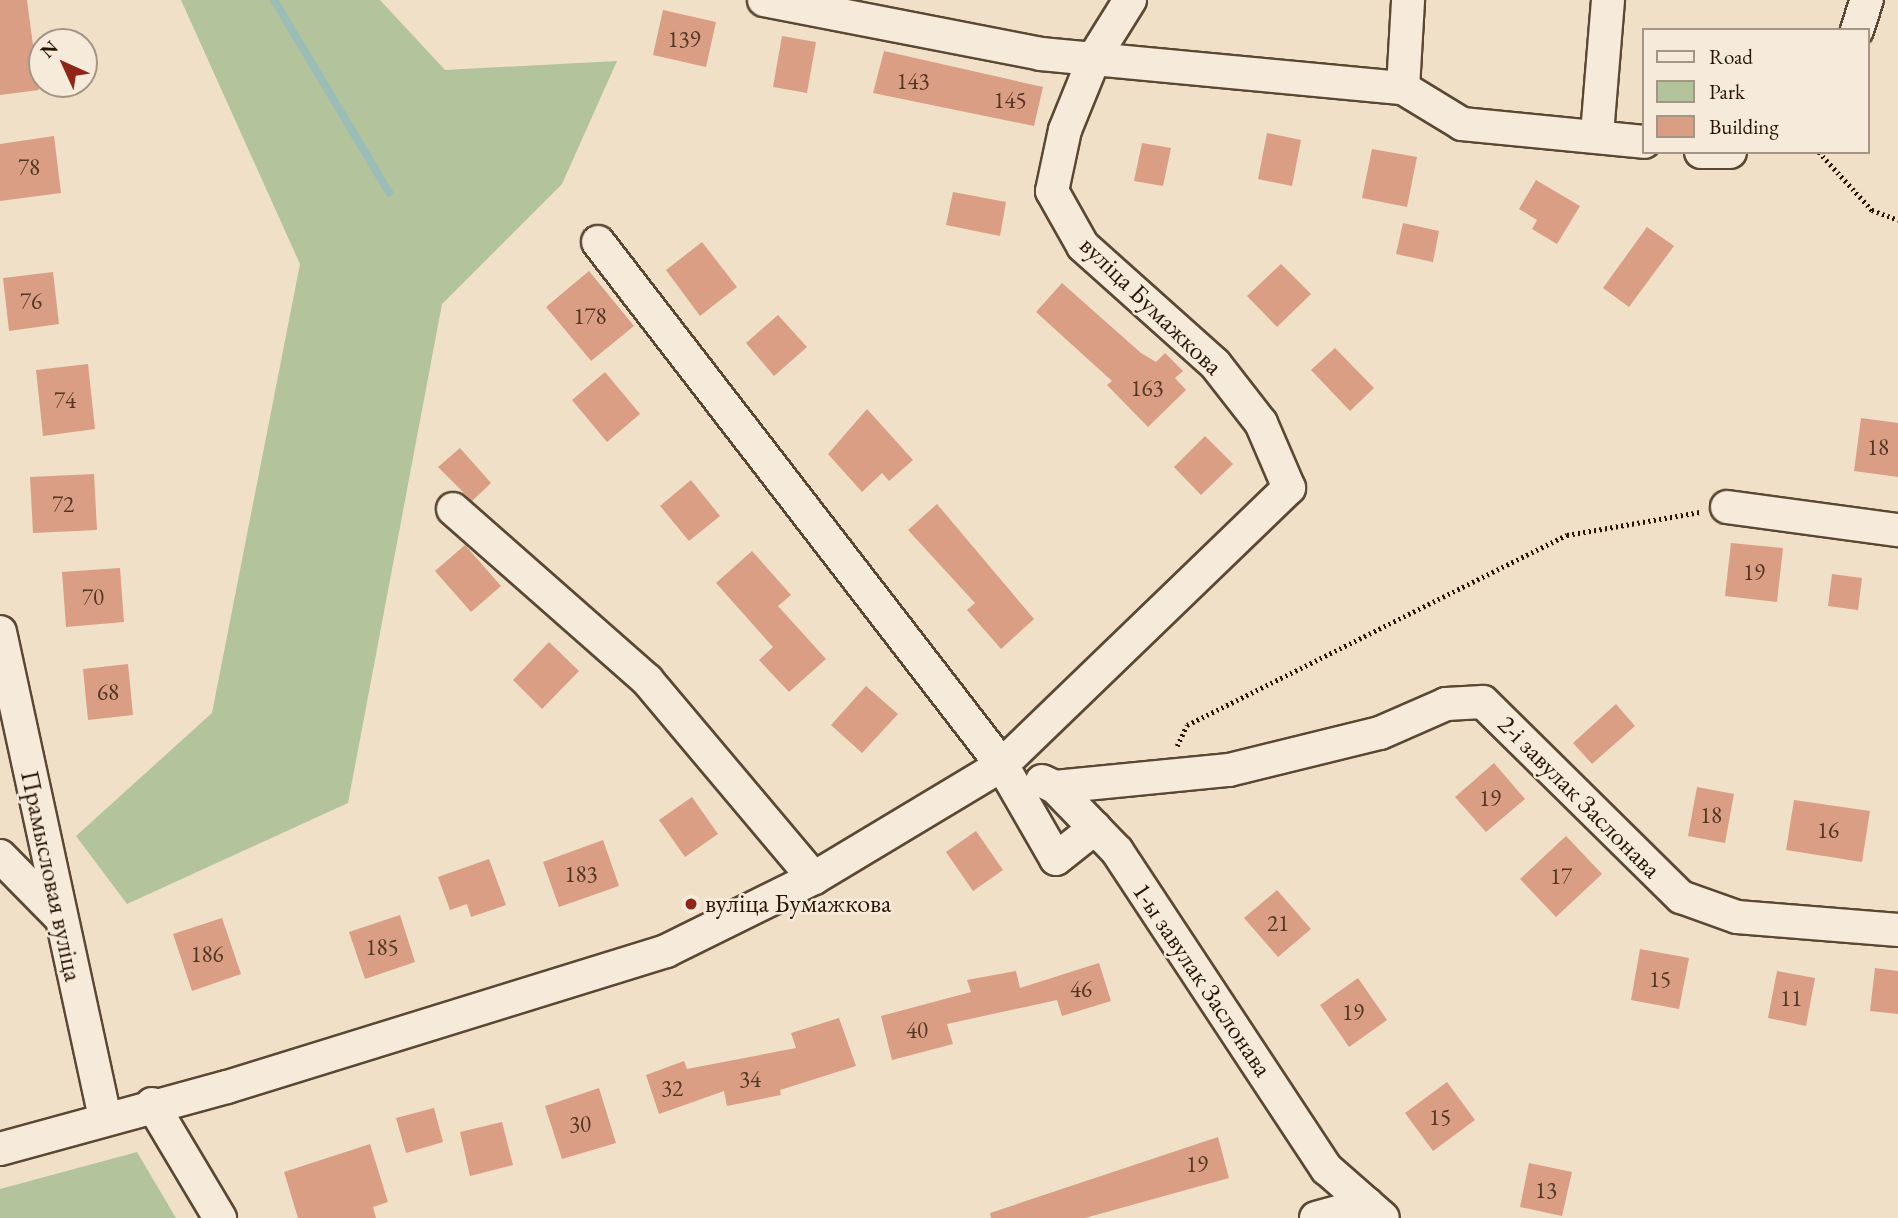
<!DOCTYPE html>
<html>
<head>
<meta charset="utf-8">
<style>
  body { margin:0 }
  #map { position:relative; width:1898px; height:1218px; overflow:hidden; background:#f1e0c8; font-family:"EB Garamond",serif }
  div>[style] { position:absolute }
  .green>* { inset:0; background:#b3c39b }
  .stream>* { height:8px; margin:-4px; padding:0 4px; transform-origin:4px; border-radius:4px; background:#9bbdb8 }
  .building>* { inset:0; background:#d99e84 }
  .path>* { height:4.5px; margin-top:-2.25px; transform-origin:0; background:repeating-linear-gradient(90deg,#281501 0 2px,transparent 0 5.5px) }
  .roads { filter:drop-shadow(2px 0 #5a4833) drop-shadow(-2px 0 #5a4833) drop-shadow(0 2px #5a4833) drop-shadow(0 -2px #5a4833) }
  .minor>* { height:32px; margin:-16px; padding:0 16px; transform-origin:16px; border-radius:16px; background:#f6ebdb }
  .dots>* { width:19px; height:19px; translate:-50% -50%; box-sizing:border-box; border:4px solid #f6ebdb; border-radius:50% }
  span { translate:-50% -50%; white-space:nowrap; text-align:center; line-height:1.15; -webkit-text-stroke:5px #f6ebdb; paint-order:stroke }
  .number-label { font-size:23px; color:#543722 }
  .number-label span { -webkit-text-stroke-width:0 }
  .street-label { font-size:26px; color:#281501 }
  .poi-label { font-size:26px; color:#281501 }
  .left { translate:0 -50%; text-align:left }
  .legend { position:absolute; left:1642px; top:28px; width:228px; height:126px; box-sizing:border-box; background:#f6ebdb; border:2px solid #a49584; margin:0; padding:9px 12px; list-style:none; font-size:21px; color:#281501 }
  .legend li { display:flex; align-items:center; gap:14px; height:35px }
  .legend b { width:35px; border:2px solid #a49584 }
  .north { position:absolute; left:28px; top:28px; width:70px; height:70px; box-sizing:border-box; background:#f6ebdb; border:2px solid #a49584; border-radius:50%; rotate:315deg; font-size:19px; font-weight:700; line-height:28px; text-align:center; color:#281501 }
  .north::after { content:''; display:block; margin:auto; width:24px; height:32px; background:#8f2418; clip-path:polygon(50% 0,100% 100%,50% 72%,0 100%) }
</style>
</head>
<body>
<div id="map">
  <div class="green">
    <i style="clip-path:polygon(181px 0,380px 0,445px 70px,617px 61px,562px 184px,442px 304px,348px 803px,127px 904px,76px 836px,212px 713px,300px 264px)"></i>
    <i style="clip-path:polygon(137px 1152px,176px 1218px,0 1218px,0 1189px)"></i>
  </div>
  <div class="stream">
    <i style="left:274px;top:0;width:224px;rotate:59.1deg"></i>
  </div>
  <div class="building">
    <i style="clip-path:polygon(0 0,27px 0,39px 90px,0 95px)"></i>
    <i style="clip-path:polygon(663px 10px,716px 22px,706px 67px,653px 55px)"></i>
    <i style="clip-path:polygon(782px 36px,816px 42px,807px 93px,773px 87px)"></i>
    <i style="clip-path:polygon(884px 51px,1043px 87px,1034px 126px,873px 93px)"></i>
    <i style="clip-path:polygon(1267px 133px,1301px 140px,1292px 186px,1258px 179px)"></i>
    <i style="clip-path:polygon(54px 136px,61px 193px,0 201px,0 144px)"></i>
    <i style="clip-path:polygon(1142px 143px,1171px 148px,1163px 186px,1134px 181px)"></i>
    <i style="clip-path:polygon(1372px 149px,1417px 157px,1407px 207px,1362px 198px)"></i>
    <i style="clip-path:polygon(1536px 180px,1580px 206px,1557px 244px,1532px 229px,1537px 220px,1519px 209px)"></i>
    <i style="clip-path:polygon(953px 192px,1006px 202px,1000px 236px,946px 225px)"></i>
    <i style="clip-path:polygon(1403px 223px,1439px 231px,1433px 262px,1396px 254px)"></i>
    <i style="clip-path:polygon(1647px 227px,1674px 246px,1629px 307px,1603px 288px)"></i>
    <i style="clip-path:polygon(702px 242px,737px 287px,700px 316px,666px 270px)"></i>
    <i style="clip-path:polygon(1281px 264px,1311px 294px,1277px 327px,1247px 296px)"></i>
    <i style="clip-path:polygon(589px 271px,634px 326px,591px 361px,546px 307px)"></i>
    <i style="clip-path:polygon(53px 272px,59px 324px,9px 331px,3px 278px)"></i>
    <i style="clip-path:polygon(1062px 283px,1141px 353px,1156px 362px,1165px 353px,1183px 371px,1175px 378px,1186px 390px,1148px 427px,1107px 385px,1112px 381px,1036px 312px)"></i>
    <i style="clip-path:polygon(778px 315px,807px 347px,774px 376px,746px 343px)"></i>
    <i style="clip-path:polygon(1335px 348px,1374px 388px,1350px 411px,1311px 370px)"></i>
    <i style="clip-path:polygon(88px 364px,95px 429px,43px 436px,36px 370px)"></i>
    <i style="clip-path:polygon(605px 372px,640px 414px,607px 442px,572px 400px)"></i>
    <i style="clip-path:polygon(867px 409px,913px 460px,889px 481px,882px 473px,862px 492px,828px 454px)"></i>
    <i style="clip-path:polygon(1861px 418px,1898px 423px,1898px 477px,1854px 471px)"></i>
    <i style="clip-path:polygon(1205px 436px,1233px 464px,1201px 495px,1174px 467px)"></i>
    <i style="clip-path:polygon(460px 448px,491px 483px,472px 501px,438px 467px)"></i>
    <i style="clip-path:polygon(94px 474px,97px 530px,33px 533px,30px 477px)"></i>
    <i style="clip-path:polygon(691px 480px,720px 516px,689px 541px,660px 506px)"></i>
    <i style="clip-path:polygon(937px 504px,1034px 619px,1001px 649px,967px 610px,975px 603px,908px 530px)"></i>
    <i style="clip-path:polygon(1731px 543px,1783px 548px,1777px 602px,1725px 596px)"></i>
    <i style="clip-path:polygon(465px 545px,501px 586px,471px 612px,435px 571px)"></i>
    <i style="clip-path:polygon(752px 551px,791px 595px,778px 606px,826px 659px,789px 692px,759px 660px,773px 647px,716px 583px)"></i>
    <i style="clip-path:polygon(120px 568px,124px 622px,66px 627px,62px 572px)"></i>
    <i style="clip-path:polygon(1832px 574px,1862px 578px,1858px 610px,1828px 606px)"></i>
    <i style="clip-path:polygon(549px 642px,579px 671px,542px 709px,513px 680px)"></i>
    <i style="clip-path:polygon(128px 664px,133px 715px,88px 720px,83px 669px)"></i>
    <i style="clip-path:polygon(866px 686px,898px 714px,862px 753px,831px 725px)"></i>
    <i style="clip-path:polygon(1616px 704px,1635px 726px,1592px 764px,1573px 743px)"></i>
    <i style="clip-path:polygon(1494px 763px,1525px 799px,1486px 832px,1455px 797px)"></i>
    <i style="clip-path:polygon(1697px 787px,1734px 794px,1725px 843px,1688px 836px)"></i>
    <i style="clip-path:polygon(692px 797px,718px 834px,685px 857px,659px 820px)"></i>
    <i style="clip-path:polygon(1794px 800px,1870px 811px,1862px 862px,1786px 850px)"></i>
    <i style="clip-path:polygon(976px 831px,1003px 870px,973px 891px,946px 852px)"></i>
    <i style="clip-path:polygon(1566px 836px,1602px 874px,1556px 917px,1520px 879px)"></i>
    <i style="clip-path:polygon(603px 840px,619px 886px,559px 907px,543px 862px)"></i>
    <i style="clip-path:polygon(489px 859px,506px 905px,471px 917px,467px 904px,450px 910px,438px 877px)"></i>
    <i style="clip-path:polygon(1277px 890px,1311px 929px,1278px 957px,1244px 918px)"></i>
    <i style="clip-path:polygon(400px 915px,415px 962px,365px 979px,349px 932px)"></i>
    <i style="clip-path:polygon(222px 918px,241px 974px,192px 991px,173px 934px)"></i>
    <i style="clip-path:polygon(1640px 949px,1689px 958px,1679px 1009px,1631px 1000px)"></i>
    <i style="clip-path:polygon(1099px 963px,1111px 1001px,1062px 1016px,1057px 1000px,947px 1024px,953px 1044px,892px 1060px,881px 1016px,971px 992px,967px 980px,1016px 971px,1020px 988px)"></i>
    <i style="clip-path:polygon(1875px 968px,1898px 971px,1898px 1014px,1870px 1011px)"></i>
    <i style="clip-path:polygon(1777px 971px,1815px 978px,1806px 1026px,1768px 1018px)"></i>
    <i style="clip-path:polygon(1358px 978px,1387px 1020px,1349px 1047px,1320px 1005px)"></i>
    <i style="clip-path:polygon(839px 1018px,856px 1066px,780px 1090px,781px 1095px,727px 1106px,724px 1091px,659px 1114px,646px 1075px,684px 1061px,687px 1069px,796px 1048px,791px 1033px)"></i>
    <i style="clip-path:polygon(1447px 1082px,1475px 1120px,1433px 1151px,1405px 1113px)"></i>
    <i style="clip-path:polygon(599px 1088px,616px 1143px,562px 1159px,545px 1106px)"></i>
    <i style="clip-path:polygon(434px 1108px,443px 1142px,406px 1153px,396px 1118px)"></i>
    <i style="clip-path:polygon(502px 1122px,513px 1165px,470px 1176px,460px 1132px)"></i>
    <i style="clip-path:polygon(1218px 1137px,1229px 1178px,1085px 1218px,991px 1218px,990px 1213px)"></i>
    <i style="clip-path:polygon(370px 1144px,388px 1202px,373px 1207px,376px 1218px,298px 1218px,284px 1172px)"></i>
    <i style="clip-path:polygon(1529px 1163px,1572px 1172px,1562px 1216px,1520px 1207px)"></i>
  </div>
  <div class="path">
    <i style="left:1819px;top:152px;width:79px;rotate:47.6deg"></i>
    <i style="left:1872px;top:210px;width:28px;rotate:21deg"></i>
    <i style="left:1177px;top:746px;width:23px;rotate:-65deg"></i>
    <i style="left:1187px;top:725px;width:425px;rotate:-26.6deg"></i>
    <i style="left:1567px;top:535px;width:135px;rotate:-9.8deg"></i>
  </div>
  <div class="roads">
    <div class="minor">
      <i style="left:764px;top:0;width:282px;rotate:11deg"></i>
      <i style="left:1041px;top:54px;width:364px;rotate:5.4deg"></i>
      <i style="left:1403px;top:88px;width:69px;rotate:31.4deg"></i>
      <i style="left:1462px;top:124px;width:183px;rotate:5.6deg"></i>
      <i style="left:1857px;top:30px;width:32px;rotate:-72deg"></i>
      <i style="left:1403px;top:88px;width:88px;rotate:-86.7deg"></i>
      <i style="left:1597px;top:134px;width:134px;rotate:-85.3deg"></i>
      <i style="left:1701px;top:152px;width:29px"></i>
      <i style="left:598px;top:242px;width:661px;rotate:52.32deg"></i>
      <i style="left:1002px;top:765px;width:108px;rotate:60.1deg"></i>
      <i style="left:1056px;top:859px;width:50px;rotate:-38.5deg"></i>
      <i style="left:1727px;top:507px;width:173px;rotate:7.7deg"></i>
      <i style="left:453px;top:509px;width:259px;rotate:41.4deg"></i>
      <i style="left:647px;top:680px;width:259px;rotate:49.9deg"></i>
      <i style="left:0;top:632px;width:498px;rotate:77.8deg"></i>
      <i style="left:1042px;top:781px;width:14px;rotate:25deg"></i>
      <i style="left:1055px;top:787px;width:89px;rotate:45.9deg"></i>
      <i style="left:1117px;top:851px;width:381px;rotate:56.6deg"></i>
      <i style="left:1327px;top:1169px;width:74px;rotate:41.2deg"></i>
      <i style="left:1055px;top:787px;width:175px;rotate:-5.6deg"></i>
      <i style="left:1229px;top:770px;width:155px;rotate:-13.8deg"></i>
      <i style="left:1380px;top:733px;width:72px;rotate:-23.7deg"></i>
      <i style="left:1446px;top:704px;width:37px;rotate:-3deg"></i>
      <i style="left:1483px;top:702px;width:278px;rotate:44.6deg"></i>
      <i style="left:1681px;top:897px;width:59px;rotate:19.7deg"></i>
      <i style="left:1737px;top:917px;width:162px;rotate:4.6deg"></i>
      <i style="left:0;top:856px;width:87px;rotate:45.5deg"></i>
      <i style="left:152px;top:1104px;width:133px;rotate:59.2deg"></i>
      <i style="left:0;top:1149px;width:235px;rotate:-15.3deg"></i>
      <i style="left:227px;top:1087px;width:460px;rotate:-17.2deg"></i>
      <i style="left:666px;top:951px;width:165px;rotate:-26.3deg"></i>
      <i style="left:814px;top:878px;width:219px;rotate:-31deg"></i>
      <i style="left:1002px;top:765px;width:399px;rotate:-44deg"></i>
      <i style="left:1289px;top:488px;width:71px;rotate:-113.3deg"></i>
      <i style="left:1261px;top:423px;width:75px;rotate:-127.9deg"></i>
      <i style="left:1215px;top:364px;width:177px;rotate:-138.2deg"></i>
      <i style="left:1083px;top:246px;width:63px;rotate:-119.4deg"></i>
      <i style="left:1052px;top:191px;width:62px;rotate:-78deg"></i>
      <i style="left:1065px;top:130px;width:80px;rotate:-67.9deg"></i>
      <i style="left:1095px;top:56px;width:66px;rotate:-58deg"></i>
      <i style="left:1316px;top:1218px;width:53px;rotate:-15.4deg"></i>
    </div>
  </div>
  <div class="dots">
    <i style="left:691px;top:904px;background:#8f2418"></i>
  </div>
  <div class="number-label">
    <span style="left:684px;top:39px">139</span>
    <span style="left:913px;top:81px">143</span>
    <span style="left:1010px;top:100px">145</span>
    <span style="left:29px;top:167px">78</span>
    <span style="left:31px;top:301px">76</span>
    <span style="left:590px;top:316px">178</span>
    <span style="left:1147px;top:388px">163</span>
    <span style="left:65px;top:400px">74</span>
    <span style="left:1878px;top:447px">18</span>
    <span style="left:63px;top:504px">72</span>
    <span style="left:1754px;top:572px">19</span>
    <span style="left:93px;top:597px">70</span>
    <span style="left:108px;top:692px">68</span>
    <span style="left:1490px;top:798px">19</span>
    <span style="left:1711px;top:815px">18</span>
    <span style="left:1828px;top:830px">16</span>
    <span style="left:581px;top:874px">183</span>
    <span style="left:1561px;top:876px">17</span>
    <span style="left:1278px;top:923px">21</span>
    <span style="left:382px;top:947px">185</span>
    <span style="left:207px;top:954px">186</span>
    <span style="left:1660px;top:979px">15</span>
    <span style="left:1081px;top:989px">46</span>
    <span style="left:1791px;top:998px">11</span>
    <span style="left:1353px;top:1012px">19</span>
    <span style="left:917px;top:1030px">40</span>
    <span style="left:750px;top:1079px">34</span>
    <span style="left:672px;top:1088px">32</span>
    <span style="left:1440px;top:1117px">15</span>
    <span style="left:580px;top:1124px">30</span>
    <span style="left:1197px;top:1164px">19</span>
    <span style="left:1546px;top:1190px">13</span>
  </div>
  <div class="street-label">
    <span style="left:1151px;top:306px;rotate:44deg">вуліца Бумажкова</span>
    <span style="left:1579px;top:797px;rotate:45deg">2-і завулак Заслонава</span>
    <span style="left:51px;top:876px;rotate:78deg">Прамысловая вуліца</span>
    <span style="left:1202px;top:980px;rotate:56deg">1-ы завулак Заслонава</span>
  </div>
  <div class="poi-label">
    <span class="left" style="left:705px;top:904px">вуліца Бумажкова</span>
  </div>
  <ul class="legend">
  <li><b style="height:9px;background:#f6ebdb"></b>Road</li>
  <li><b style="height:19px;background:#b3c39b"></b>Park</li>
  <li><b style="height:19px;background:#d99e84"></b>Building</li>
  </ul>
  <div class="north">N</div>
</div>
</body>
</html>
